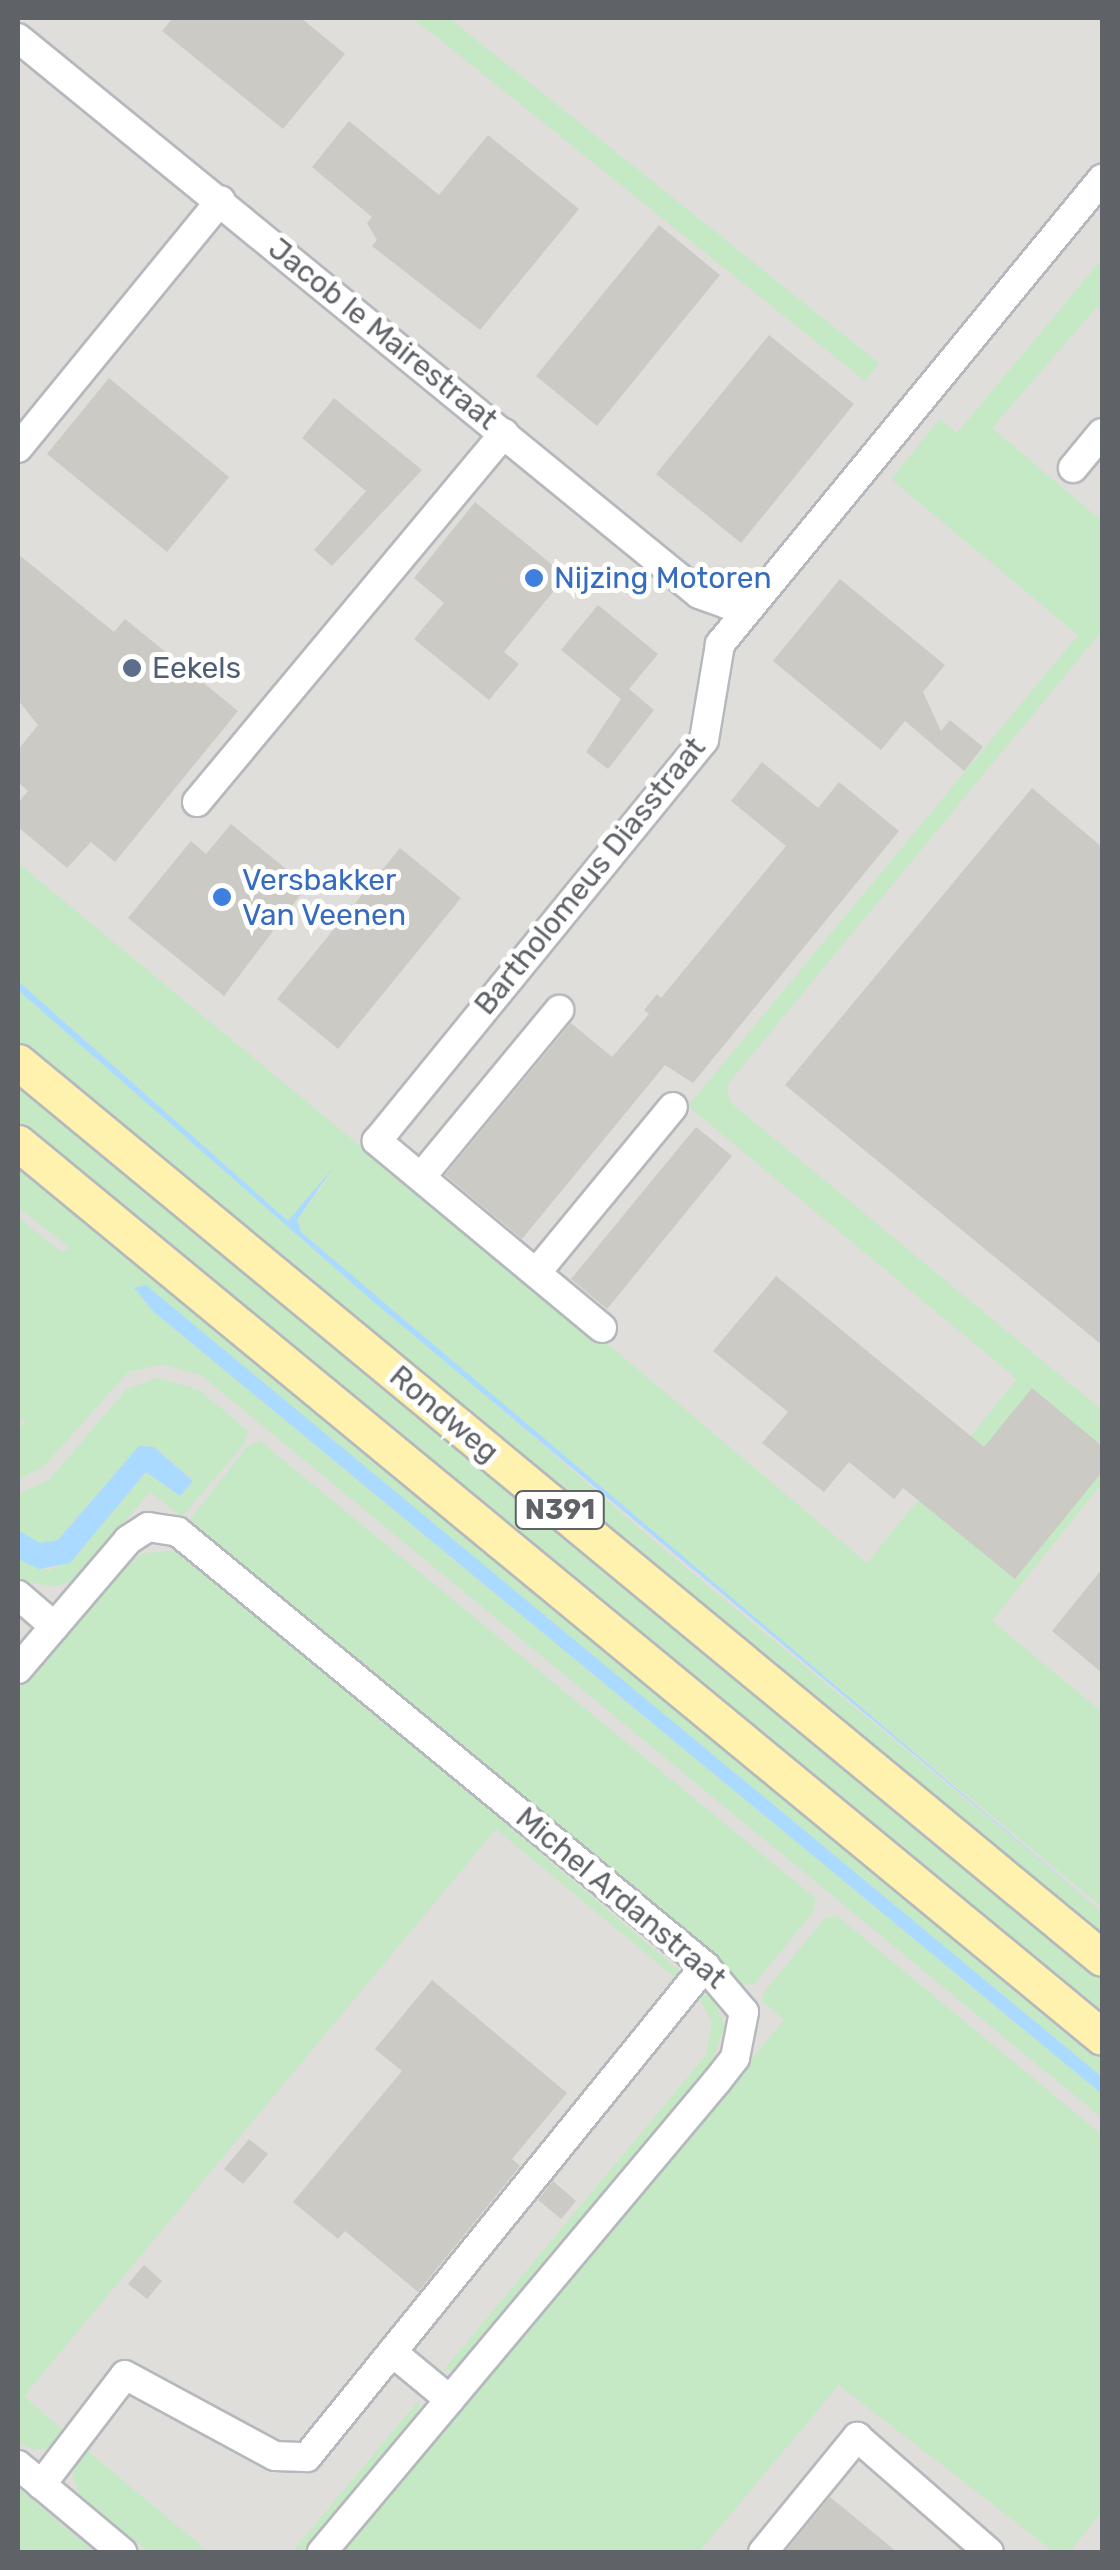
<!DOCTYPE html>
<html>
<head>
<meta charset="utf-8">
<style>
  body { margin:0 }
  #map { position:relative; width:1120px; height:2570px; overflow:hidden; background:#f1efe8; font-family:Rubik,sans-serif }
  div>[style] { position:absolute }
  .industrial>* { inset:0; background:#e0deda }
  .green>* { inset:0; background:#c5e8c5 }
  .water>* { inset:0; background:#aadaff }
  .building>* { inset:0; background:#cccac5 }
  .roads { filter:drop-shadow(2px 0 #b5b8bc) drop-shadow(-2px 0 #b5b8bc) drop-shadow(0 2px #b5b8bc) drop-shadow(0 -2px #b5b8bc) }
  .minor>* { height:28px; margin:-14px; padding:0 14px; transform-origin:14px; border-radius:14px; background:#fff }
  .major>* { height:35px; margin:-17.5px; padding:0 17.5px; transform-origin:17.5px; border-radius:17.5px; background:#fff2af }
  .dots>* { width:28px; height:28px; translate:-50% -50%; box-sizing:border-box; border:5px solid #fff; border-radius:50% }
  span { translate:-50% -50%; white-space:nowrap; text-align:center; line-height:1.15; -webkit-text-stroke:10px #fff; paint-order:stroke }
  .shield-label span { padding:2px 8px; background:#fff; border:2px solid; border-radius:8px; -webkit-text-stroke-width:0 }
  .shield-label { font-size:28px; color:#5f6368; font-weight:700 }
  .street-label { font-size:30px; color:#5f6368 }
  .shop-label { font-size:30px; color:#366cbe }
  .left { translate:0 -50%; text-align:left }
  .service-label { font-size:30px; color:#4e5e75 }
  .frame { position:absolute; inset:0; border:20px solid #5f6368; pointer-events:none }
</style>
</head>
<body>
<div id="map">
  <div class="industrial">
    <i style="clip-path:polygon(18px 18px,1102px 18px,1102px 2552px,18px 2552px)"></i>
  </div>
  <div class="green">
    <i style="clip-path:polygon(413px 18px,449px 18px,879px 363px,865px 381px)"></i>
    <i style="clip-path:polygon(1102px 259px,1102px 310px,1097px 307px,992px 428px,1102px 521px,1102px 631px,727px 1085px,730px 1102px,1102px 1410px,1102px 1483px,992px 1621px,1102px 1712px,1102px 1907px,640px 1525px,301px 1232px,297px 1220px,334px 1170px,288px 1221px,18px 981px,18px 863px,359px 1145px,364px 1138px,867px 1563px,1017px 1379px,688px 1106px,1078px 635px,891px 479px,940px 419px,957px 433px)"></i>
    <i style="clip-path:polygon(18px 990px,668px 1553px,1102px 1912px,1102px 1938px,18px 1043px)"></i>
    <i style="clip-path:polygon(18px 1082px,1102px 1977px,1102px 2020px,18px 1122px)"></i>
    <i style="clip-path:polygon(18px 1162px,1102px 2059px,1102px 2077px,146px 1286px,138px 1286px,154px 1312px,1102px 2094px,1102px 2118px,201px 1375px,162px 1364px,128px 1372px,44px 1466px,18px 1480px,18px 1431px,27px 1418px,18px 1422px,18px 1217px,61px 1252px,70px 1248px,18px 1207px)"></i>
    <i style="clip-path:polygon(158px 1378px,199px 1390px,248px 1431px,244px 1444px,182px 1517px,150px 1492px,75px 1579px,55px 1587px,18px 1580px,18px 1559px,49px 1570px,75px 1558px,146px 1472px,179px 1496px,193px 1480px,155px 1448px,139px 1446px,58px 1540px,40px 1543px,18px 1530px,18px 1494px,49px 1480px,127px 1389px)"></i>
    <i style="clip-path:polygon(260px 1441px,815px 1898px,814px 1911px,754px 1984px,743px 1985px,188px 1522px,247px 1447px)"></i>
    <i style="clip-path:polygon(172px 1551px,188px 1555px,681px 1972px,678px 1980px,496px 1829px,24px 2396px,66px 2433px,50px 2448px,35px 2450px,18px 2443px,18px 1690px,120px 1567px,144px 1553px)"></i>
    <i style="clip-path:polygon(837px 1916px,1102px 2135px,1102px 2513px,1069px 2552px,1054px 2552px,839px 2385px,699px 2552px,340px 2552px,784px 2020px,762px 2001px,765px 1991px,826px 1917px)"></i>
    <i style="clip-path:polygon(711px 1995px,725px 2025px,710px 2069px,461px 2368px,443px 2371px,706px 2055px,712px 2022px,698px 1996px)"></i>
    <i style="clip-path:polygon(419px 2400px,419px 2418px,307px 2552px,292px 2552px)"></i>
    <i style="clip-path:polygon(84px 2448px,209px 2552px,149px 2552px,80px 2495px,72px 2475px)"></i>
    <i style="clip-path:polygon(18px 2488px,95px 2552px,18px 2552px)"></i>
  </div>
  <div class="water">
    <i style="clip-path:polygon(18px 981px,288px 1221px,333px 1168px,297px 1220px,301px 1232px,1102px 1912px,369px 1298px,18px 990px)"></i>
    <i style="clip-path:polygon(146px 1285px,1102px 2077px,1102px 2094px,154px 1312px,134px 1288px)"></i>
    <i style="clip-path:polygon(139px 1446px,154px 1447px,193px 1481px,180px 1496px,146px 1472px,70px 1563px,39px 1569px,18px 1559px,18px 1530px,40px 1543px,58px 1540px)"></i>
  </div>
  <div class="building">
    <i style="clip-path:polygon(173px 18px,301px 18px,345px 54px,283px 129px,162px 31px)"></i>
    <i style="clip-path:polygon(349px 121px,439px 195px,488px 135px,579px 209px,480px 330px,372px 246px,377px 240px,367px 223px,372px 217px,312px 167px)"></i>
    <i style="clip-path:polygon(659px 225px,720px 275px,597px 426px,536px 376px)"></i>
    <i style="clip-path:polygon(769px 335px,854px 404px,741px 543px,656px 474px)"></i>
    <i style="clip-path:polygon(109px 378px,229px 477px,167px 552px,47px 454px)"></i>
    <i style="clip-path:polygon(334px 398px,422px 470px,332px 566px,314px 550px,366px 491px,302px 438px)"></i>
    <i style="clip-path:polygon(475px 502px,566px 576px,504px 652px,519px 664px,489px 700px,414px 639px,444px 603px,414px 578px)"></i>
    <i style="clip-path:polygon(18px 554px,114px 632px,125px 619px,238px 711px,115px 862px,91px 842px,67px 868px,18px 827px,18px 803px,28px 791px,18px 782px,18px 750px,38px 725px,18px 700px)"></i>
    <i style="clip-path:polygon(840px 579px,945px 665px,923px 692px,941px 731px,950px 720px,983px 747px,964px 771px,905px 721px,881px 750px,773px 661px)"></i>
    <i style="clip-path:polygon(598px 605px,658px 654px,629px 689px,654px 710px,608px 769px,586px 752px,621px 699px,561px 650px)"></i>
    <i style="clip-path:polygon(762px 762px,818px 808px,839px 782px,899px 831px,693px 1083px,665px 1065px,522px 1239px,445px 1175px,571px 1023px,612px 1057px,649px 1014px,644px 1010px,657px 994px,661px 998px,786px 846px,731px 801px)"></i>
    <i style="clip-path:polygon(1032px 788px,1102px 847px,1102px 1345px,785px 1085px)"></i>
    <i style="clip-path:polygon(231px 824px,307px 886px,224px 996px,128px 918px,191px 841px,206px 854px)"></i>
    <i style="clip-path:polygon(400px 848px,461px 898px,338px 1049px,277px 999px)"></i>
    <i style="clip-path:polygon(696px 1127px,732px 1156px,607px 1309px,571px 1279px)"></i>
    <i style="clip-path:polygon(776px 1276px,984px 1447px,1032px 1388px,1102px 1446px,1102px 1472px,1015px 1579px,903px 1488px,894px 1499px,849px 1462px,824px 1492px,762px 1443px,788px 1412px,713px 1351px)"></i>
    <i style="clip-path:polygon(1102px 1569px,1102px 1673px,1052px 1631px)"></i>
    <i style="clip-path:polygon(432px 1980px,567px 2093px,512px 2159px,520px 2166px,418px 2292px,345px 2231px,338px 2239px,293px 2202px,402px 2071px,375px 2049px)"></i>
    <i style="clip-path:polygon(249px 2139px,268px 2154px,243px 2184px,224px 2169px)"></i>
    <i style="clip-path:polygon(553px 2181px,576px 2201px,561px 2219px,538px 2200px)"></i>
    <i style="clip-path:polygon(144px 2265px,162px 2281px,147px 2299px,128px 2284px)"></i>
    <i style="clip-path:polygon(830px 2497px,897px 2552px,785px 2552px)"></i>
  </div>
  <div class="roads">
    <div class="minor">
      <i style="left:18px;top:38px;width:879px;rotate:39.23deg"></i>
      <i style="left:699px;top:594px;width:29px;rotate:20deg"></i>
      <i style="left:726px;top:604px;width:33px;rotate:-14deg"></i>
      <i style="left:18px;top:448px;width:320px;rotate:-50.7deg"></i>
      <i style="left:1073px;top:468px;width:45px;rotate:-50.4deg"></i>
      <i style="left:197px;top:802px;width:480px;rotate:-50.2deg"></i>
      <i style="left:421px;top:1177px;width:217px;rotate:-50.4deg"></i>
      <i style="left:536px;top:1273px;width:215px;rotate:-50.5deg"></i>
      <i style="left:602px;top:1328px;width:293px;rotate:-140.3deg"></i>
      <i style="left:377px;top:1141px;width:517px;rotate:-50.8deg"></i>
      <i style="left:704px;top:740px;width:97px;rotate:-80.5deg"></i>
      <i style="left:720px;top:644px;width:602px;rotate:-50.6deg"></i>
      <i style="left:18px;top:1595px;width:48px;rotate:40.7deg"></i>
      <i style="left:18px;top:1669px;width:170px;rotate:-49.5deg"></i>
      <i style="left:128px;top:1540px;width:24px;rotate:-33deg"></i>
      <i style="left:148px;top:1527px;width:30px;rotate:9deg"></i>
      <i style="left:178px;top:1532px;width:683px;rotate:39.47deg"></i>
      <i style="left:705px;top:1966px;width:60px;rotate:49.7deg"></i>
      <i style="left:744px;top:2012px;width:47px;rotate:101.1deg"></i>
      <i style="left:735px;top:2058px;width:29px;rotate:128deg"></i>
      <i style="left:717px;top:2081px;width:615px;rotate:129.98deg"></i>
      <i style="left:392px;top:2352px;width:75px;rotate:39.6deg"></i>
      <i style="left:18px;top:2465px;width:136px;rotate:39.9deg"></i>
      <i style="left:41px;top:2485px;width:138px;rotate:-52.6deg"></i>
      <i style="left:125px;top:2375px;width:170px;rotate:28.4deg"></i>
      <i style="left:275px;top:2456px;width:32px;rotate:2deg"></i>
      <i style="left:307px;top:2457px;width:632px;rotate:-50.97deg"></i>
      <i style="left:763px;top:2552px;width:149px;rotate:-50.7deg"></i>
      <i style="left:857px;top:2437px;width:175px;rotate:41.1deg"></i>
    </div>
    <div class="major">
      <i style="left:18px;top:1062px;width:1406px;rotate:39.58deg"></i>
      <i style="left:18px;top:1143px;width:1405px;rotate:39.51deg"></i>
    </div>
  </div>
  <div class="dots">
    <i style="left:534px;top:578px;background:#3f7fe0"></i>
    <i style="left:132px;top:668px;background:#5c6f8a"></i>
    <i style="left:222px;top:897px;background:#3f7fe0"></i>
  </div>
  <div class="shield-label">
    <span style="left:560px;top:1510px">N391</span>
  </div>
  <div class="street-label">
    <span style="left:383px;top:334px;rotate:39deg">Jacob le Mairestraat</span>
    <span style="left:590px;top:876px;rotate:-51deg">Bartholomeus Diasstraat</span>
    <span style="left:444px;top:1414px;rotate:40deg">Rondweg</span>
    <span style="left:621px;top:1898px;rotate:40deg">Michel Ardanstraat</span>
  </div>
  <div class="shop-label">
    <span class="left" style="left:554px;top:578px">Nijzing Motoren</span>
    <span class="left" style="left:242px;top:897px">Versbakker<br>Van Veenen</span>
  </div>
  <div class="service-label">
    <span class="left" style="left:152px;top:668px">Eekels</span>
  </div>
  <div class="frame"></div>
</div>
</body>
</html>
